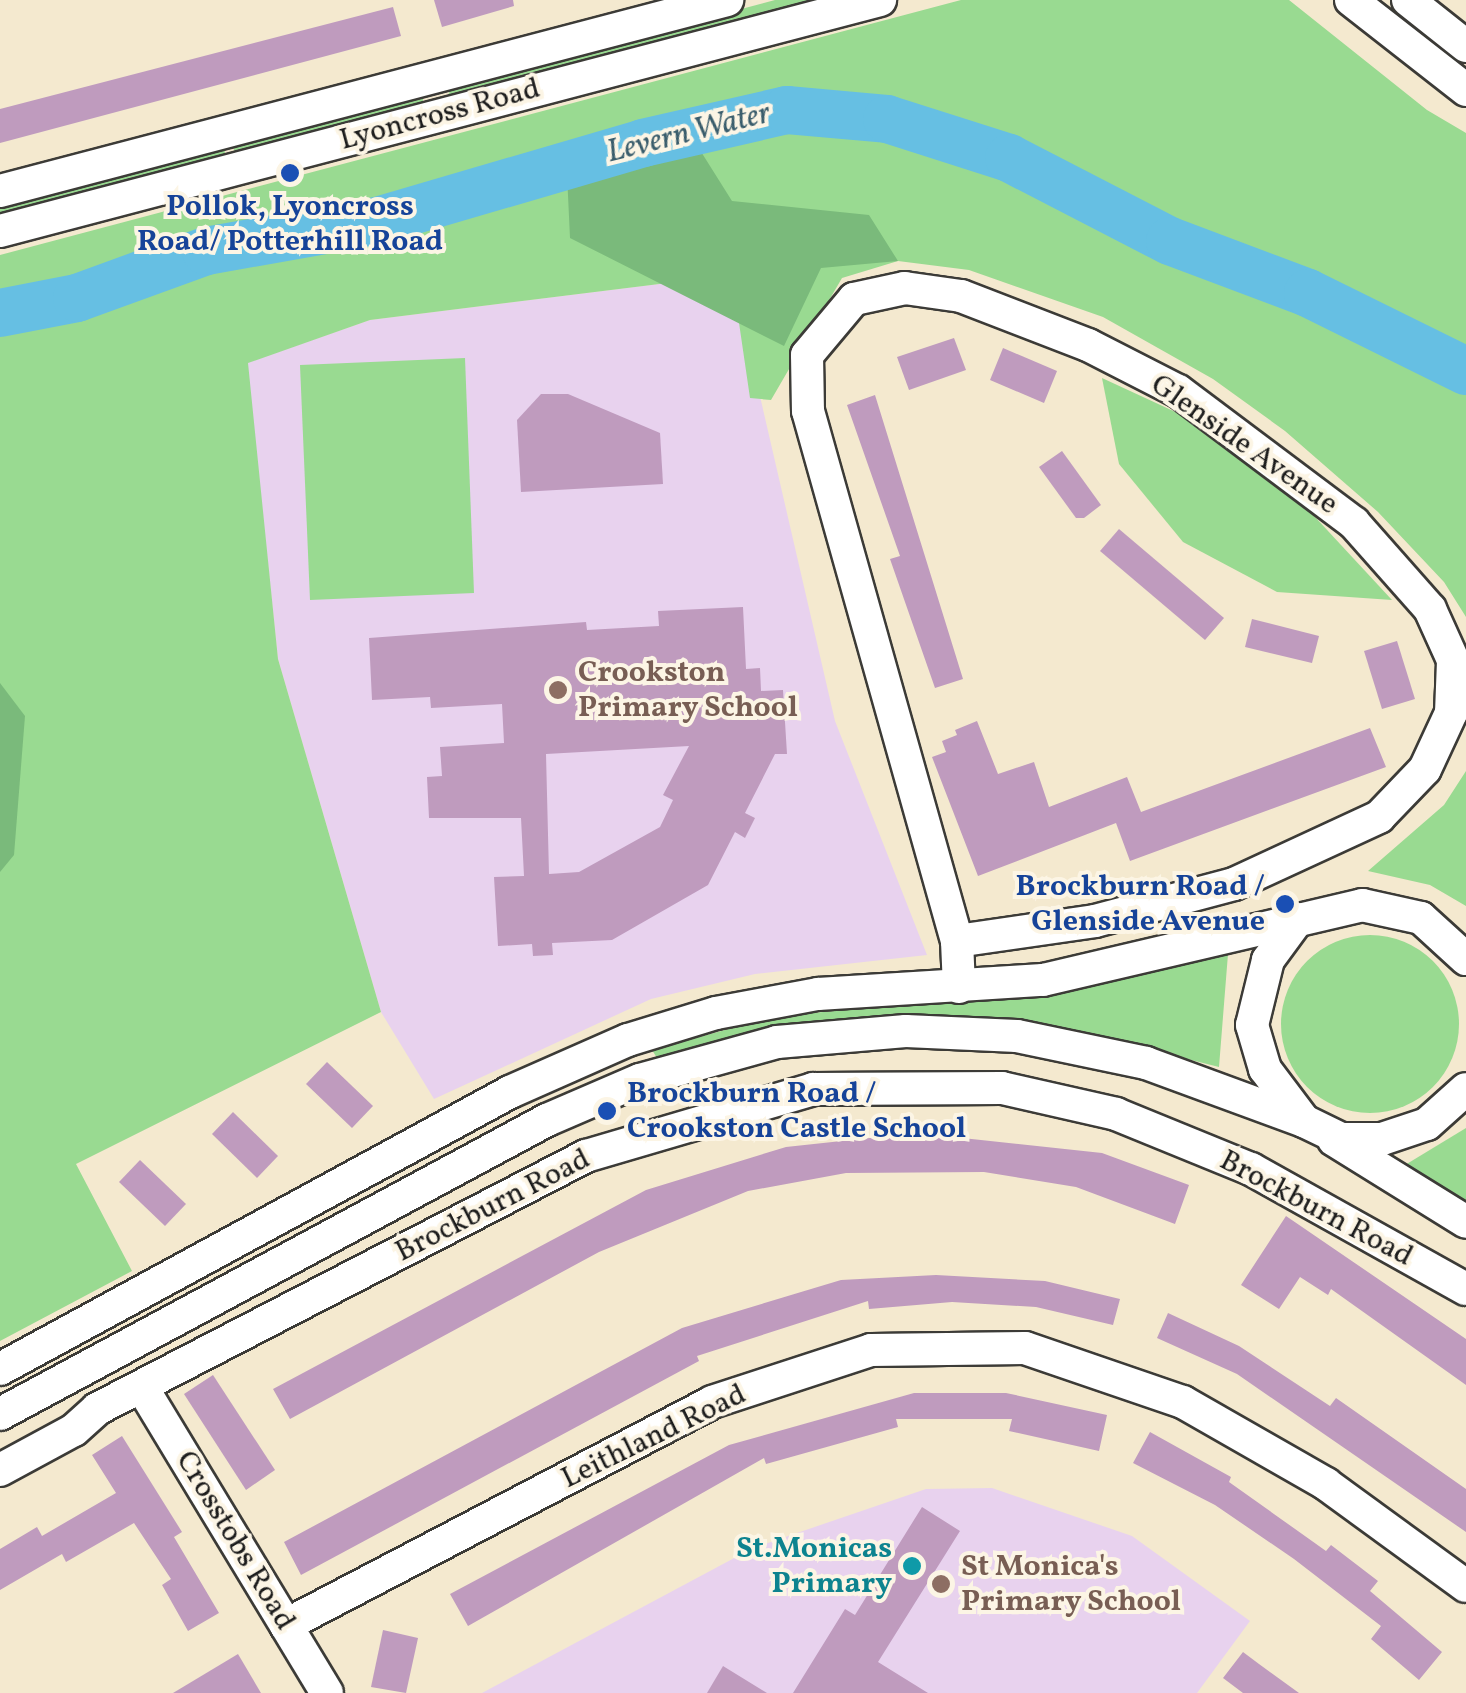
<!DOCTYPE html>
<html>
<head>
<meta charset="utf-8">
<style>
  body { margin:0 }
  #map { position:relative; width:1466px; height:1693px; overflow:hidden; background:#f4e9cf; font-family:Vollkorn,serif }
  div>[style] { position:absolute }
  .built>* { inset:0; background:#e8d2ee }
  .green>* { inset:0; background:#99da91 }
  .round { border-radius:50% }
  .forest>* { inset:0; background:#7aba7b }
  .river>* { height:48px; margin:-24px; padding:0 24px; transform-origin:24px; border-radius:24px; background:#66bfe3 }
  .building>* { inset:0; background:#bf9bbe }
  .roads { filter:drop-shadow(2px 0 #3c3b37) drop-shadow(-2px 0 #3c3b37) drop-shadow(0 2px #3c3b37) drop-shadow(0 -2px #3c3b37) }
  .minor>* { height:32px; margin:-16px; padding:0 16px; transform-origin:16px; border-radius:16px; background:#fff }
  .dots>* { width:28px; height:28px; translate:-50% -50%; box-sizing:border-box; border:5px solid #fcf5e5; border-radius:50% }
  span { translate:-50% -50%; white-space:nowrap; text-align:center; line-height:1.15; -webkit-text-stroke:8px #fcf5e5; paint-order:stroke }
  .street-label { font-size:30px; color:#1c1c1c }
  .transit-label { font-size:30px; color:#164399; font-weight:700 }
  .right { translate:-100% -50%; text-align:right }
  .left { translate:0 -50%; text-align:left }
  .education-label { font-size:30px; color:#785e54; font-weight:700 }
  .culture-label { font-size:30px; color:#0d838f; font-weight:700 }
  .water-label { font-size:32px; color:#3a5d6c; font-style:italic }
</style>
</head>
<body>
<div id="map">
  <div class="built">
    <i style="clip-path:polygon(732px 275px,835px 721px,927px 955px,755px 974px,651px 999px,434px 1099px,381px 1012px,278px 659px,247px 363px,370px 320px)"></i>
    <i style="clip-path:polygon(992px 1488px,1132px 1536px,1250px 1621px,1197px 1693px,482px 1693px,753px 1548px,926px 1489px)"></i>
  </div>
  <div class="green">
    <i style="clip-path:polygon(775px 0,822px 0,448px 95px,453px 85px)"></i>
    <i style="clip-path:polygon(961px 0,1289px 0,1427px 110px,1466px 133px,1466px 617px,1444px 582px,1378px 512px,1285px 431px,1213px 379px,1103px 317px,969px 270px,898px 261px,842px 278px,771px 400px,750px 398px,732px 275px,370px 320px,248px 363px,278px 659px,381px 1012px,76px 1164px,132px 1271px,0 1341px,0 255px)"></i>
    <i style="clip-path:polygon(423px 95px,423px 105px,236px 156px,233px 146px)"></i>
    <i style="clip-path:polygon(224px 148px,226px 158px,0 219px,0 208px)"></i>
    <i style="clip-path:polygon(465px 358px,474px 593px,310px 600px,300px 365px)"></i>
    <i style="clip-path:polygon(1102px 378px,1182px 415px,1303px 504px,1392px 600px,1277px 592px,1183px 542px,1119px 464px)"></i>
    <i style="clip-path:polygon(1466px 771px,1466px 906px,1430px 885px,1368px 871px,1444px 805px)"></i>
    <i class="round" style="left:1281px;top:935px;width:178px;height:178px"></i>
    <i style="clip-path:polygon(1228px 954px,1219px 1067px,1048px 1024px,932px 1015px,769px 1029px,657px 1058px,652px 1050px,776px 1016px,1049px 993px)"></i>
    <i style="clip-path:polygon(1466px 1128px,1466px 1203px,1405px 1165px)"></i>
  </div>
  <div class="forest">
    <i style="clip-path:polygon(688px 131px,732px 201px,869px 215px,898px 261px,821px 268px,784px 346px,570px 238px,567px 174px)"></i>
    <i style="clip-path:polygon(0 683px,25px 716px,14px 855px,0 872px)"></i>
  </div>
  <div class="river">
    <i style="left:0;top:313px;width:78px;rotate:-11deg"></i>
    <i style="left:77px;top:298px;width:137px;rotate:-20deg"></i>
    <i style="left:206px;top:251px;width:174px;rotate:-10deg"></i>
    <i style="left:377px;top:221px;width:277px;rotate:-16.3deg"></i>
    <i style="left:643px;top:143px;width:148px;rotate:-12.9deg"></i>
    <i style="left:787px;top:110px;width:100px;rotate:5.1deg"></i>
    <i style="left:887px;top:119px;width:128px;rotate:17.7deg"></i>
    <i style="left:1009px;top:158px;width:181px;rotate:27.3deg"></i>
    <i style="left:1170px;top:241px;width:147px;rotate:20.6deg"></i>
    <i style="left:1308px;top:293px;width:176px;rotate:26.3deg"></i>
  </div>
  <div class="building">
    <i style="clip-path:polygon(434px 0,513px 0,514px 6px,442px 27px)"></i>
    <i style="clip-path:polygon(393px 7px,401px 36px,0 143px,0 109px)"></i>
    <i style="clip-path:polygon(954px 338px,966px 370px,909px 390px,897px 357px)"></i>
    <i style="clip-path:polygon(1003px 348px,1057px 371px,1044px 403px,990px 380px)"></i>
    <i style="clip-path:polygon(541px 394px,568px 394px,660px 433px,663px 484px,521px 492px,517px 420px)"></i>
    <i style="clip-path:polygon(875px 395px,963px 679px,935px 688px,890px 559px,900px 556px,847px 405px)"></i>
    <i style="clip-path:polygon(1062px 451px,1101px 505px,1084px 518px,1076px 518px,1039px 467px)"></i>
    <i style="clip-path:polygon(1119px 529px,1224px 618px,1205px 640px,1100px 551px)"></i>
    <i style="clip-path:polygon(evenodd,743px 607px,746px 669px,760px 668px,761px 691px,783px 690px,787px 754px,775px 754px,745px 813px,755px 818px,745px 838px,735px 832px,708px 885px,612px 940px,552px 943px,553px 955px,533px 956px,532px 944px,498px 946px,494px 877px,524px 876px,521px 818px,429px 818px,427px 777px,442px 776px,440px 747px,504px 743px,502px 704px,431px 708px,430px 697px,372px 700px,369px 638px,586px 622px,587px 630px,659px 626px,658px 611px,743px 607px,689px 746px,663px 795px,673px 800px,660px 827px,579px 872px,549px 874px,546px 754px,689px 746px)"></i>
    <i style="clip-path:polygon(1252px 619px,1319px 636px,1312px 663px,1245px 647px)"></i>
    <i style="clip-path:polygon(1397px 641px,1415px 699px,1382px 709px,1364px 651px)"></i>
    <i style="clip-path:polygon(977px 721px,998px 774px,1034px 762px,1049px 807px,1127px 777px,1141px 812px,1370px 728px,1386px 767px,1130px 861px,1116px 823px,978px 876px,932px 757px,946px 752px,942px 741px,957px 735px,955px 730px)"></i>
    <i style="clip-path:polygon(327px 1062px,373px 1106px,352px 1128px,306px 1084px)"></i>
    <i style="clip-path:polygon(233px 1112px,278px 1156px,257px 1178px,212px 1134px)"></i>
    <i style="clip-path:polygon(916px 1133px,1102px 1153px,1189px 1185px,1175px 1224px,1076px 1187px,984px 1172px,846px 1173px,748px 1191px,599px 1252px,290px 1419px,273px 1389px,646px 1190px,786px 1147px)"></i>
    <i style="clip-path:polygon(140px 1160px,186px 1204px,165px 1226px,119px 1182px)"></i>
    <i style="clip-path:polygon(1286px 1216px,1466px 1339px,1466px 1385px,1331px 1289px,1328px 1295px,1300px 1277px,1279px 1309px,1241px 1285px)"></i>
    <i style="clip-path:polygon(936px 1275px,1045px 1281px,1120px 1299px,1113px 1325px,1036px 1307px,952px 1302px,869px 1309px,868px 1301px,697px 1356px,699px 1361px,301px 1575px,284px 1542px,682px 1328px,841px 1280px)"></i>
    <i style="clip-path:polygon(1168px 1313px,1239px 1346px,1330px 1406px,1336px 1398px,1466px 1489px,1466px 1532px,1237px 1374px,1157px 1338px)"></i>
    <i style="clip-path:polygon(213px 1375px,275px 1470px,246px 1490px,184px 1394px)"></i>
    <i style="clip-path:polygon(914px 1393px,1006px 1393px,1107px 1415px,1099px 1451px,1009px 1431px,1012px 1419px,896px 1419px,898px 1427px,766px 1464px,764px 1458px,468px 1626px,450px 1594px,729px 1445px)"></i>
    <i style="clip-path:polygon(1150px 1432px,1231px 1477px,1229px 1482px,1326px 1551px,1331px 1545px,1378px 1581px,1370px 1591px,1442px 1652px,1419px 1680px,1371px 1639px,1381px 1626px,1294px 1559px,1215px 1505px,1133px 1463px)"></i>
    <i style="clip-path:polygon(122px 1436px,182px 1532px,174px 1537px,219px 1613px,188px 1631px,162px 1585px,171px 1579px,134px 1523px,66px 1562px,62px 1554px,0 1590px,0 1549px,37px 1527px,42px 1536px,116px 1493px,92px 1455px)"></i>
    <i style="clip-path:polygon(922px 1507px,960px 1531px,878px 1662px,928px 1693px,793px 1693px,845px 1609px,855px 1615px)"></i>
    <i style="clip-path:polygon(383px 1630px,418px 1638px,406px 1693px,371px 1687px)"></i>
    <i style="clip-path:polygon(1243px 1652px,1259px 1664px,1299px 1693px,1243px 1693px,1223px 1678px)"></i>
    <i style="clip-path:polygon(238px 1654px,261px 1693px,173px 1693px)"></i>
    <i style="clip-path:polygon(723px 1666px,767px 1693px,707px 1693px)"></i>
  </div>
  <div class="roads">
    <div class="minor">
      <i style="left:1351px;top:0;width:146px;rotate:38deg"></i>
      <i style="left:1408px;top:0;width:74px;rotate:38.4deg"></i>
      <i style="left:0;top:191px;width:752px;rotate:-14.72deg"></i>
      <i style="left:0;top:231px;width:910px;rotate:-14.71deg"></i>
      <i style="left:1298px;top:919px;width:51px;rotate:126.2deg"></i>
      <i style="left:1268px;top:960px;width:67px;rotate:103.8deg"></i>
      <i style="left:1252px;top:1025px;width:46px;rotate:73.5deg"></i>
      <i style="left:1265px;top:1069px;width:65px;rotate:53.1deg"></i>
      <i style="left:1304px;top:1121px;width:41px;rotate:25.9deg"></i>
      <i style="left:1341px;top:1139px;width:41px"></i>
      <i style="left:1382px;top:1139px;width:47px;rotate:-18.4deg"></i>
      <i style="left:1427px;top:1124px;width:52px;rotate:-41.9deg"></i>
      <i style="left:957px;top:941px;width:139px;rotate:-8.2deg"></i>
      <i style="left:1095px;top:921px;width:144px;rotate:-14.9deg"></i>
      <i style="left:1234px;top:884px;width:160px;rotate:-24.8deg"></i>
      <i style="left:1379px;top:817px;width:66px;rotate:-46.2deg"></i>
      <i style="left:1425px;top:769px;width:62px;rotate:-65.1deg"></i>
      <i style="left:1451px;top:713px;width:53px;rotate:-87.8deg"></i>
      <i style="left:1453px;top:660px;width:56px;rotate:-114.3deg"></i>
      <i style="left:1430px;top:609px;width:115px;rotate:-131.5deg"></i>
      <i style="left:1354px;top:523px;width:220px;rotate:-143.1deg"></i>
      <i style="left:1178px;top:391px;width:101px;rotate:-152.9deg"></i>
      <i style="left:1088px;top:345px;width:136px;rotate:-158.9deg"></i>
      <i style="left:961px;top:296px;width:57px;rotate:-171.9deg"></i>
      <i style="left:905px;top:288px;width:52px;rotate:167.8deg"></i>
      <i style="left:854px;top:299px;width:73px;rotate:130deg"></i>
      <i style="left:807px;top:355px;width:56px;rotate:89deg"></i>
      <i style="left:808px;top:411px;width:551px;rotate:74.3deg"></i>
      <i style="left:957px;top:941px;width:46px;rotate:87.5deg"></i>
      <i style="left:1334px;top:1140px;width:155px;rotate:31.8deg"></i>
      <i style="left:0;top:1369px;width:580px;rotate:-28.51deg"></i>
      <i style="left:510px;top:1092px;width:129px;rotate:-23.8deg"></i>
      <i style="left:628px;top:1040px;width:92px;rotate:-17.1deg"></i>
      <i style="left:716px;top:1013px;width:104px;rotate:-10.6deg"></i>
      <i style="left:818px;top:994px;width:225px;rotate:-3.6deg"></i>
      <i style="left:1043px;top:980px;width:328px;rotate:-13.2deg"></i>
      <i style="left:1362px;top:905px;width:60px;rotate:12.4deg"></i>
      <i style="left:1421px;top:918px;width:61px;rotate:42.3deg"></i>
      <i style="left:143px;top:1389px;width:355px;rotate:58.8deg"></i>
      <i style="left:0;top:1414px;width:621px;rotate:-28.26deg"></i>
      <i style="left:547px;top:1120px;width:101px;rotate:-23.3deg"></i>
      <i style="left:640px;top:1080px;width:142px;rotate:-15.5deg"></i>
      <i style="left:777px;top:1042px;width:129px;rotate:-4.9deg"></i>
      <i style="left:906px;top:1031px;width:111px;rotate:2.6deg"></i>
      <i style="left:1017px;top:1036px;width:132px;rotate:11.8deg"></i>
      <i style="left:1146px;top:1063px;width:168px;rotate:20.2deg"></i>
      <i style="left:0;top:1470px;width:84px;rotate:-28.4deg"></i>
      <i style="left:74px;top:1430px;width:31px;rotate:-42deg"></i>
      <i style="left:97px;top:1409px;width:551px;rotate:-27.36deg"></i>
      <i style="left:586px;top:1156px;width:237px;rotate:-16.4deg"></i>
      <i style="left:813px;top:1089px;width:189px;rotate:-0.3deg"></i>
      <i style="left:1002px;top:1088px;width:117px;rotate:12.8deg"></i>
      <i style="left:1116px;top:1114px;width:146px;rotate:22.2deg"></i>
      <i style="left:1251px;top:1169px;width:246px;rotate:29.2deg"></i>
      <i style="left:286px;top:1625px;width:481px;rotate:-27.6deg"></i>
      <i style="left:712px;top:1402px;width:167px;rotate:-18.1deg"></i>
      <i style="left:871px;top:1350px;width:154px;rotate:-0.7deg"></i>
      <i style="left:1025px;top:1348px;width:167px;rotate:18.9deg"></i>
      <i style="left:1183px;top:1402px;width:165px;rotate:29.8deg"></i>
      <i style="left:1326px;top:1484px;width:173px;rotate:36.1deg"></i>
    </div>
  </div>
  <div class="dots">
    <i style="left:290px;top:173px;background:#1a4fb4"></i>
    <i style="left:558px;top:690px;background:#8d6e63"></i>
    <i style="left:1285px;top:904px;background:#1a4fb4"></i>
    <i style="left:607px;top:1111px;background:#1a4fb4"></i>
    <i style="left:912px;top:1566px;background:#0f9aa8"></i>
    <i style="left:941px;top:1584px;background:#8d6e63"></i>
  </div>
  <div class="street-label">
    <span style="left:440px;top:115px;rotate:-15deg">Lyoncross Road</span>
    <span style="left:1244px;top:445px;rotate:35deg">Glenside Avenue</span>
    <span style="left:493px;top:1206px;rotate:-27deg">Brockburn Road</span>
    <span style="left:1316px;top:1209px;rotate:28deg">Brockburn Road</span>
    <span style="left:654px;top:1437px;rotate:-26deg">Leithland Road</span>
    <span style="left:235px;top:1541px;rotate:59deg">Crosstobs Road</span>
  </div>
  <div class="transit-label">
    <span style="left:290px;top:224px">Pollok, Lyoncross<br>Road/ Potterhill Road</span>
    <span class="right" style="left:1265px;top:904px">Brockburn Road /<br>Glenside Avenue</span>
    <span class="left" style="left:627px;top:1111px">Brockburn Road /<br>Crookston Castle School</span>
  </div>
  <div class="education-label">
    <span class="left" style="left:578px;top:690px">Crookston<br>Primary School</span>
    <span class="left" style="left:961px;top:1584px">St Monica's<br>Primary School</span>
  </div>
  <div class="culture-label">
    <span class="right" style="left:892px;top:1566px">St.Monicas<br>Primary</span>
  </div>
  <div class="water-label">
    <span style="left:689px;top:134px;rotate:-14deg">Levern Water</span>
  </div>
</div>
</body>
</html>
